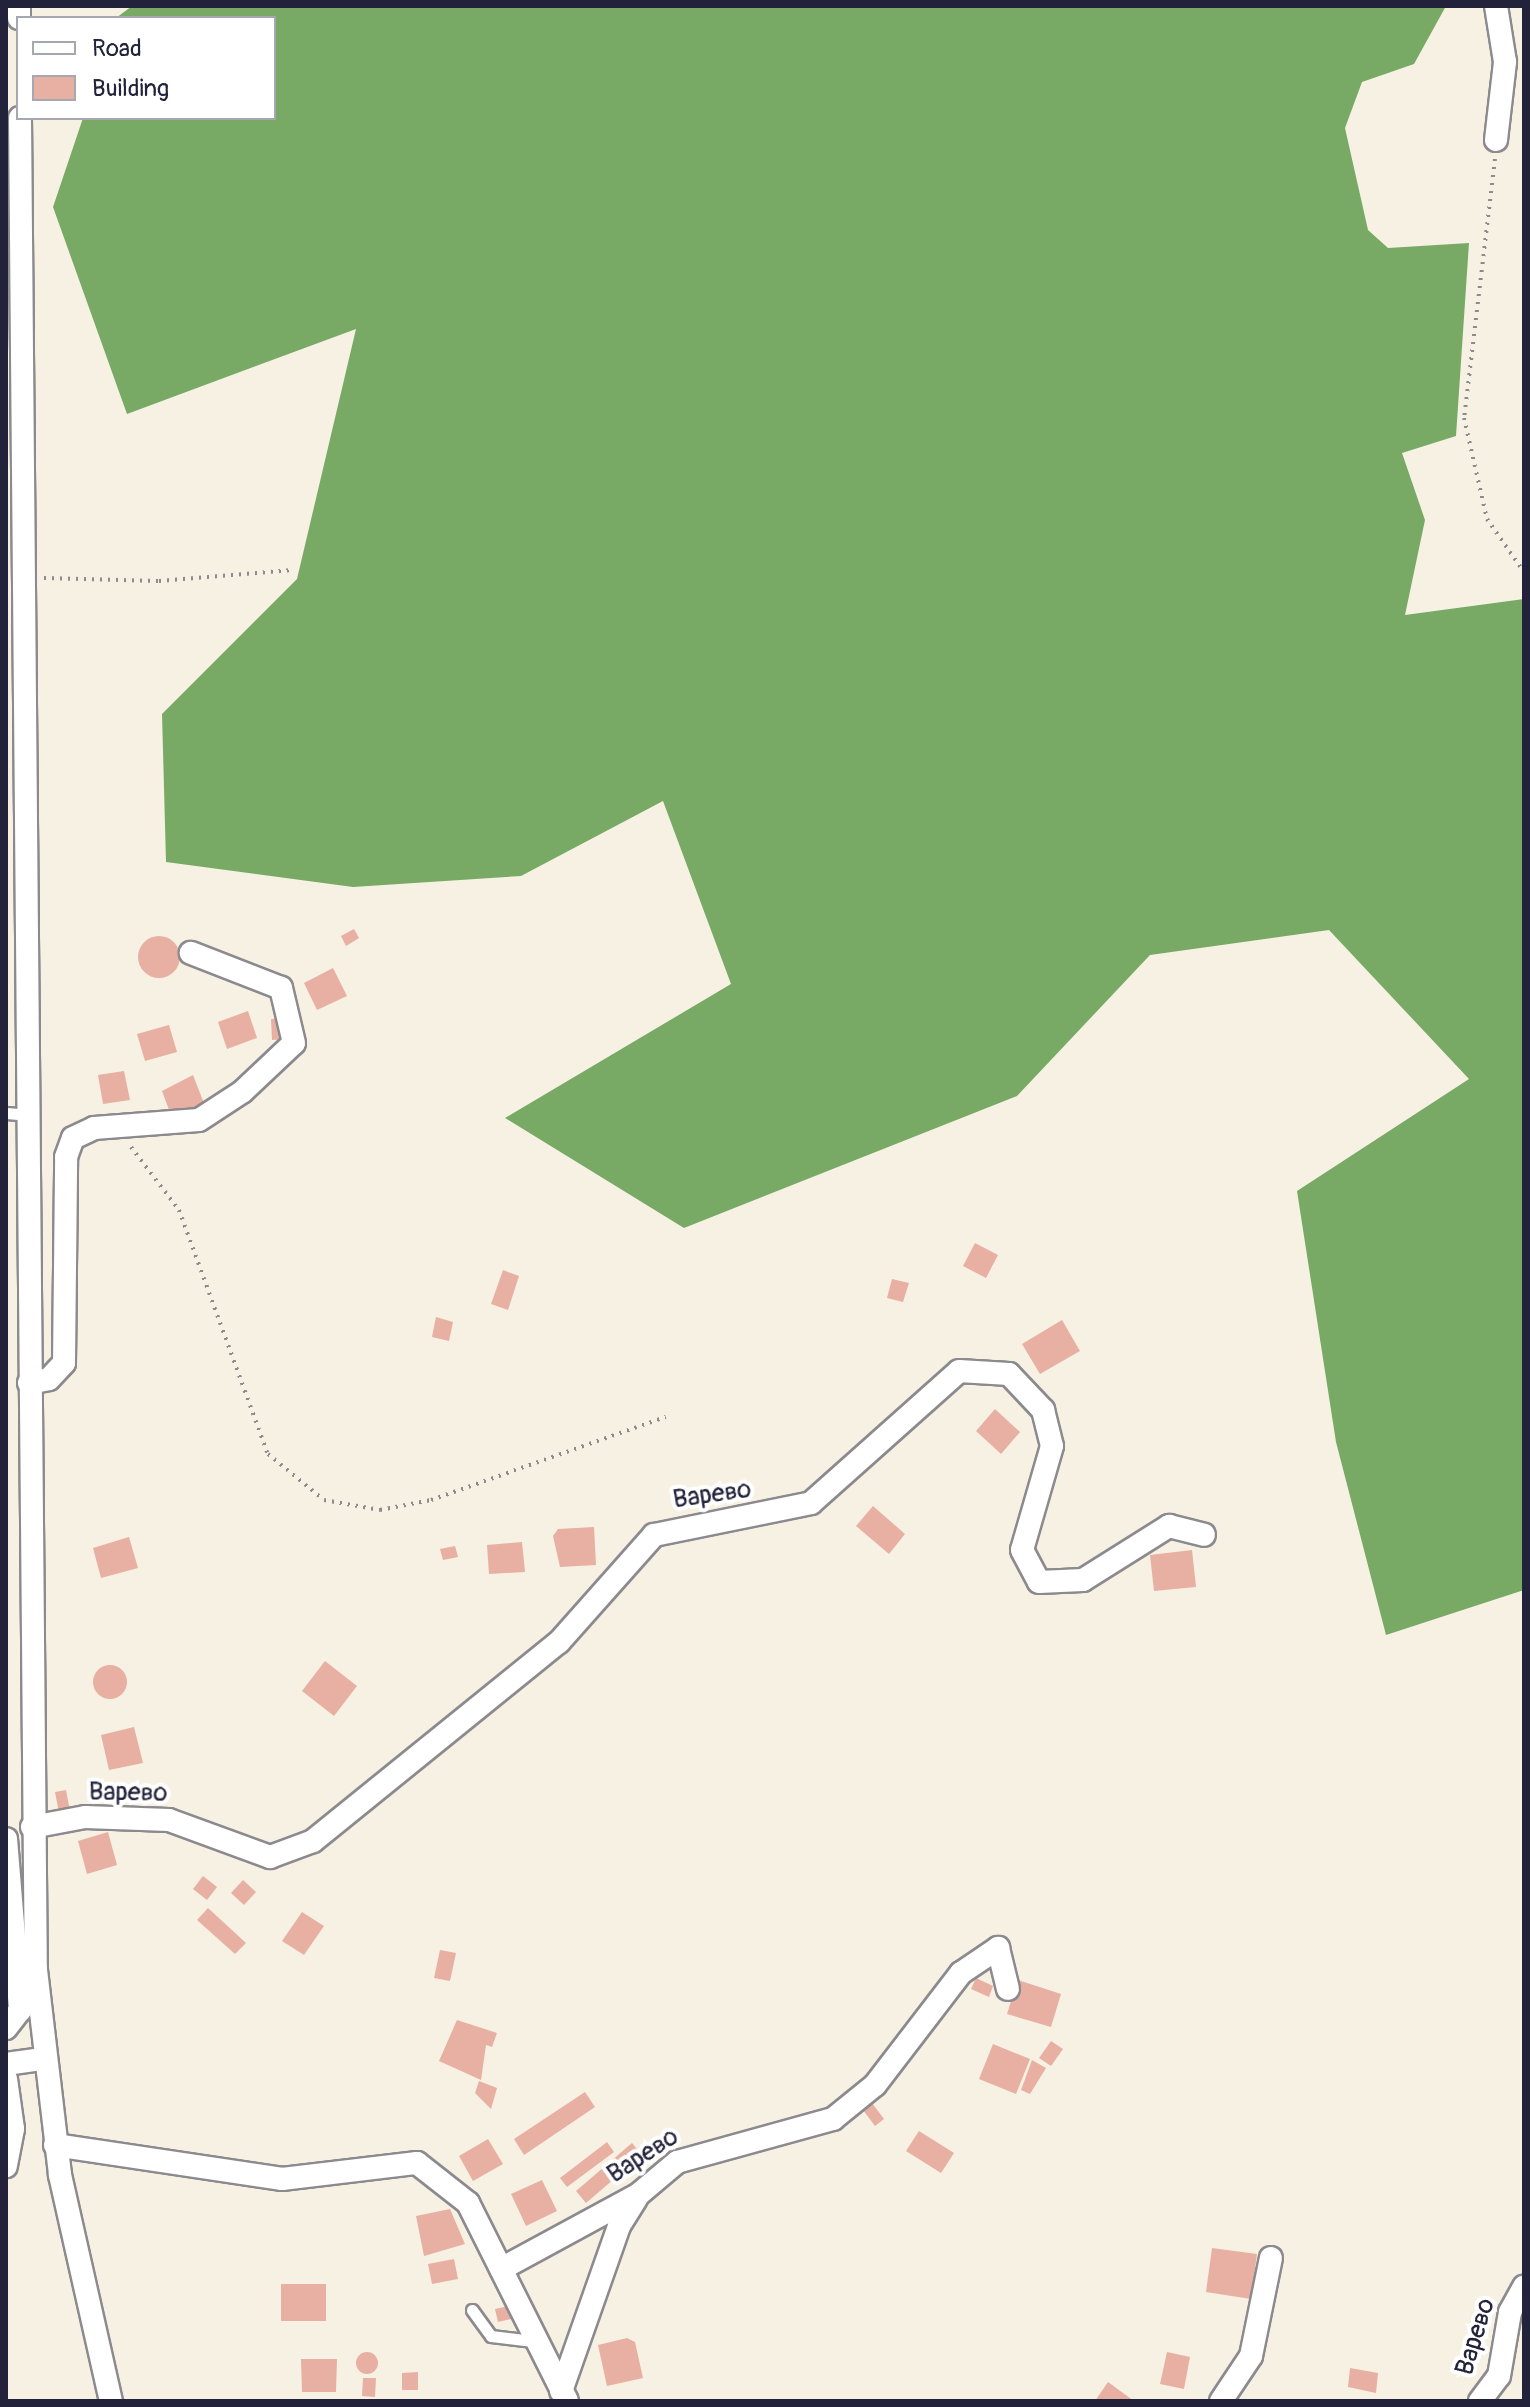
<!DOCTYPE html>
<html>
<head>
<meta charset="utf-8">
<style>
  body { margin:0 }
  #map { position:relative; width:1530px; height:2407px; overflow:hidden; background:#f6f1e2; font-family:Pangolin,sans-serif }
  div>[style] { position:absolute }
  .forest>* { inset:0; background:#78aa66 }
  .building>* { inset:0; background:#e7b0a2 }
  .round { border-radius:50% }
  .path>* { height:4px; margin-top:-2px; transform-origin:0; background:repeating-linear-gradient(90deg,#8c8a8e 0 2px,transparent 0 8px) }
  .roads { filter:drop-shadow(2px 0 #8c8a8e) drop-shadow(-2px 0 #8c8a8e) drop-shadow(0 2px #8c8a8e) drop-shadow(0 -2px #8c8a8e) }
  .service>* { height:11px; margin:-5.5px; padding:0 5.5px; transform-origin:5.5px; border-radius:5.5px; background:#fff }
  .minor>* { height:22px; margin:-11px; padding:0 11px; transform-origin:11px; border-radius:11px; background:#fff }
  span { translate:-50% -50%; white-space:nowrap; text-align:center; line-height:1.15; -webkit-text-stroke:8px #fff; paint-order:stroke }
  .street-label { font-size:26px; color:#22223b }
  .frame { position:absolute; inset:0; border:8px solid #22223b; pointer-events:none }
  .legend { position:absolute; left:16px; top:16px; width:260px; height:104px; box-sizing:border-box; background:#fff; border:2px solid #a7a7b1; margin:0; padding:10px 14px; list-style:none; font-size:24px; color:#22223b }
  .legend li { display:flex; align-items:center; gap:16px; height:40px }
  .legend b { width:40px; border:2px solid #a7a7b1 }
</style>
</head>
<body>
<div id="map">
  <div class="forest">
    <i style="clip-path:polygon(132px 6px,1446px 6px,1414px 64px,1362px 82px,1345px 128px,1368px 230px,1388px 248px,1469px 243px,1456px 436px,1402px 453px,1425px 520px,1405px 615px,1524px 599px,1524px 1590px,1386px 1635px,1336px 1442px,1297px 1191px,1469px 1079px,1329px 930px,1150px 955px,1017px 1096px,684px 1228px,505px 1118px,731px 984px,663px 801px,521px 876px,353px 887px,166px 862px,162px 714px,297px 579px,356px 329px,127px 414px,53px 207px,83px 118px,274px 118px,274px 18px,116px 18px)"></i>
  </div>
  <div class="building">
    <i style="clip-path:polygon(354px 929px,359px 938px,346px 946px,341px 936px)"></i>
    <i class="round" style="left:138px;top:936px;width:42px;height:42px"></i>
    <i style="clip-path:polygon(333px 968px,347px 996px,317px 1010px,304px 983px)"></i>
    <i style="clip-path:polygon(248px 1011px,257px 1038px,227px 1049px,218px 1022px)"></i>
    <i style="clip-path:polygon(285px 1018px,287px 1039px,272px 1040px,271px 1019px)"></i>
    <i style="clip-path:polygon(169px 1025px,177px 1052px,145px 1061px,137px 1034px)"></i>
    <i style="clip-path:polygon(124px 1071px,130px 1100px,103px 1104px,98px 1075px)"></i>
    <i style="clip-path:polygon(193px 1075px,205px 1106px,172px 1118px,162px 1091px)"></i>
    <i style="clip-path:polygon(975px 1243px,998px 1255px,986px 1278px,963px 1266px)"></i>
    <i style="clip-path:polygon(503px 1270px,519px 1276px,508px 1310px,491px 1304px)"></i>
    <i style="clip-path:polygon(892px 1279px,909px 1283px,903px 1302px,887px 1298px)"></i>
    <i style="clip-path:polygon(436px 1317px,453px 1322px,449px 1341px,432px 1337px)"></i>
    <i style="clip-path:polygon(1062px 1320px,1080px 1351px,1040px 1374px,1022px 1344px)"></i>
    <i style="clip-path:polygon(995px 1409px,1020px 1432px,1001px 1454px,976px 1431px)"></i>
    <i style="clip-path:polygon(873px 1506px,905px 1534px,889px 1554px,856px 1526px)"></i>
    <i style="clip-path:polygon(594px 1527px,596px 1565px,560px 1567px,553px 1536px,558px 1529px)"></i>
    <i style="clip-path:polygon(129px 1537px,138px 1568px,101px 1578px,93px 1548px)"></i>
    <i style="clip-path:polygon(522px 1542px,525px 1572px,489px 1574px,487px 1545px)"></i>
    <i style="clip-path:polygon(455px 1546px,458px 1557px,443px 1560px,440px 1549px)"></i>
    <i style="clip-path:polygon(1192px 1550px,1196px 1587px,1154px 1591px,1150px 1555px)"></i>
    <i style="clip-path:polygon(325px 1661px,357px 1686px,334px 1716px,302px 1691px)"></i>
    <i class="round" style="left:93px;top:1665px;width:34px;height:34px"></i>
    <i style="clip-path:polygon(134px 1727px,143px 1763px,109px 1770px,101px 1735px)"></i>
    <i style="clip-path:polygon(66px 1790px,70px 1811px,59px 1813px,55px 1792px)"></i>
    <i style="clip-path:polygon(108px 1832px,117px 1865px,87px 1874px,78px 1841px)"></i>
    <i style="clip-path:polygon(203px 1876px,217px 1887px,207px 1900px,193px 1889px)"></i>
    <i style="clip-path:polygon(243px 1880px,256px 1892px,244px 1905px,231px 1893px)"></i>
    <i style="clip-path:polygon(208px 1908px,246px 1943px,235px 1954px,197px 1920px)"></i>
    <i style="clip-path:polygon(302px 1912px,324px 1926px,304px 1955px,282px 1941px)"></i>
    <i style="clip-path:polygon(440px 1950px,456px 1953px,450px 1981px,434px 1978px)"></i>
    <i style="clip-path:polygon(976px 1978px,993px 1986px,989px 1997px,971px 1989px)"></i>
    <i style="clip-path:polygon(1018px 1980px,1061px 1994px,1051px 2027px,1007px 2014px)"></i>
    <i style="clip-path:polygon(457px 2020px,497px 2033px,492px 2047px,486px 2045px,481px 2080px,439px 2061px)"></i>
    <i style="clip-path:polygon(1051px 2041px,1063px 2049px,1051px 2066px,1039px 2058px)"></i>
    <i style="clip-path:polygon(993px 2044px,1030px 2059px,1016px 2094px,979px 2079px)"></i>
    <i style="clip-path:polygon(1032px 2060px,1046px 2068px,1030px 2094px,1021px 2090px)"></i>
    <i style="clip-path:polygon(479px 2081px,497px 2088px,491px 2109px,475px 2093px)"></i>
    <i style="clip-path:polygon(585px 2092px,595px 2107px,524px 2155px,514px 2139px)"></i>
    <i style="clip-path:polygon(872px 2103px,884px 2119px,875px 2126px,863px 2110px)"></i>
    <i style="clip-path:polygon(919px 2131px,954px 2153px,941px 2173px,906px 2151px)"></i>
    <i style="clip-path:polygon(488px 2139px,503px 2164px,473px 2181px,459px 2156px)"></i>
    <i style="clip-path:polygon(607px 2142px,614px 2152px,567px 2187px,560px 2178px)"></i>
    <i style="clip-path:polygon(632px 2143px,642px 2155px,586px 2203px,576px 2191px)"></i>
    <i style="clip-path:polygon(542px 2180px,557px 2211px,526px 2226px,511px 2194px)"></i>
    <i style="clip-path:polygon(450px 2209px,465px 2244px,424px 2256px,416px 2216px)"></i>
    <i style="clip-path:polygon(1212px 2248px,1257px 2254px,1251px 2299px,1206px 2292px)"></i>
    <i style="clip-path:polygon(454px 2259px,458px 2279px,432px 2284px,428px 2264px)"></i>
    <i style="clip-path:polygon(281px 2284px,326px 2284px,326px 2321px,281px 2321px)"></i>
    <i style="clip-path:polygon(509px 2306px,511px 2319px,498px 2322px,495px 2309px)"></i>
    <i style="clip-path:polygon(627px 2338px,635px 2342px,643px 2378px,607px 2386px,598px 2345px)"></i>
    <i style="clip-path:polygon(1167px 2352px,1190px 2357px,1184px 2389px,1160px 2384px)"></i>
    <i class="round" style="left:356px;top:2352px;width:22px;height:22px"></i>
    <i style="clip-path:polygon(301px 2359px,337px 2359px,336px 2392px,302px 2392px)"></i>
    <i style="clip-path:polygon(1350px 2368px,1378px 2373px,1376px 2393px,1348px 2387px)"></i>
    <i style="clip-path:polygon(418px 2372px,418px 2390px,402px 2390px,402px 2373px)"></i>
    <i style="clip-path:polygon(363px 2378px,376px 2378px,375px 2397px,362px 2396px)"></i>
    <i style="clip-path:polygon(1108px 2382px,1134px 2401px,1095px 2401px)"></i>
  </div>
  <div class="path">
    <i style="left:1495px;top:159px;width:261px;rotate:96.8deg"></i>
    <i style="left:1464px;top:418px;width:104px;rotate:77.2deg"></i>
    <i style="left:1487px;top:519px;width:65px;rotate:55.1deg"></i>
    <i style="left:44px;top:578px;width:115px;rotate:1.5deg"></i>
    <i style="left:159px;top:581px;width:134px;rotate:-4.7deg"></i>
    <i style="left:131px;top:1147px;width:79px;rotate:52.7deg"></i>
    <i style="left:179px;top:1210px;width:260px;rotate:70deg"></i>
    <i style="left:268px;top:1454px;width:72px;rotate:39.4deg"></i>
    <i style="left:324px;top:1500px;width:57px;rotate:10.1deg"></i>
    <i style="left:380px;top:1510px;width:52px;rotate:-11.1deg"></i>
    <i style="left:431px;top:1500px;width:249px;rotate:-19.5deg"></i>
  </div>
  <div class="roads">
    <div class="service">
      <i style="left:6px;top:1113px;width:21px;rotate:5deg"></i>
      <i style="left:472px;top:2310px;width:32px;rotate:54deg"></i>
      <i style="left:491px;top:2336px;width:42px;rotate:6.8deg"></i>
    </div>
    <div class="minor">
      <i style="left:19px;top:6px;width:12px;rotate:90deg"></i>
      <i style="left:20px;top:118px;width:1852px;rotate:89.51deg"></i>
      <i style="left:36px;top:1970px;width:206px;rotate:83.3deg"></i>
      <i style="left:60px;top:2175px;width:232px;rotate:77.3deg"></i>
      <i style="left:1496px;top:140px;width:79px;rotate:-83.4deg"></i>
      <i style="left:1505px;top:62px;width:57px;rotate:-99.1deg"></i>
      <i style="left:29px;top:1383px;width:20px;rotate:-11deg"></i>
      <i style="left:49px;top:1379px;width:22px;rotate:-47deg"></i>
      <i style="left:64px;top:1363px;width:206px;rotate:-89.4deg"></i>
      <i style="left:66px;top:1157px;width:20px;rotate:-70deg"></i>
      <i style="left:73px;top:1138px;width:23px;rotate:-25deg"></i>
      <i style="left:94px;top:1128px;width:105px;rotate:-4.4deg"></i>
      <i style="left:199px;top:1120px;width:51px;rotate:-33.1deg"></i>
      <i style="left:242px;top:1092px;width:71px;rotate:-43.3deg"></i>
      <i style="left:294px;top:1043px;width:57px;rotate:-103.3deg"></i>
      <i style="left:281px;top:988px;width:97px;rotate:-158.7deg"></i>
      <i style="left:32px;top:1827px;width:54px;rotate:-10.7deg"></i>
      <i style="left:85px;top:1817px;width:84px;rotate:2deg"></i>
      <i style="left:169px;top:1820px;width:108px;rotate:20.1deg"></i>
      <i style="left:270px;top:1857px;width:46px;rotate:-20.4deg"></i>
      <i style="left:313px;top:1841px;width:316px;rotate:-39deg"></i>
      <i style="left:559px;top:1642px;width:143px;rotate:-48.4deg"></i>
      <i style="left:654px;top:1535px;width:160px;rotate:-11.5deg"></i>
      <i style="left:811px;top:1503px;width:198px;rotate:-41.7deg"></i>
      <i style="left:959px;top:1371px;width:50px;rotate:3.4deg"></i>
      <i style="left:1009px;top:1374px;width:50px;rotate:46.6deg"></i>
      <i style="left:1043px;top:1410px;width:37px;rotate:76deg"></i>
      <i style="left:1052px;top:1446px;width:108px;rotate:106.1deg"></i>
      <i style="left:1022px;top:1550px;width:36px;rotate:62deg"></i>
      <i style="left:1039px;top:1582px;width:44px;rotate:-2.6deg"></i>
      <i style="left:1083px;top:1580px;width:102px;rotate:-32.1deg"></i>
      <i style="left:1169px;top:1526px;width:36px;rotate:14deg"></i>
      <i style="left:6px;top:1839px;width:172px;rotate:85.3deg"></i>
      <i style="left:20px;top:2010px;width:23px;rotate:128deg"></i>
      <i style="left:6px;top:2064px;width:37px;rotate:-8deg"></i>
      <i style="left:6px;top:2079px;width:50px;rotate:82deg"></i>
      <i style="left:13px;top:2129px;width:38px;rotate:101deg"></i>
      <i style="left:55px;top:2145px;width:230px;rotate:8.5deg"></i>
      <i style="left:282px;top:2179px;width:136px;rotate:-6.8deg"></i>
      <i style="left:417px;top:2163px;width:65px;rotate:38.1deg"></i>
      <i style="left:468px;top:2203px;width:221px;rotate:63.4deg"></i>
      <i style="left:501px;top:2269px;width:157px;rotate:-28.5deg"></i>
      <i style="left:639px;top:2194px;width:50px;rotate:-40.1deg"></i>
      <i style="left:677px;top:2162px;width:162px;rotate:-15.4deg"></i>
      <i style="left:833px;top:2119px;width:54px;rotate:-39deg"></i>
      <i style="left:875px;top:2085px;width:141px;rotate:-52.5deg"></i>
      <i style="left:961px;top:1973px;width:45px;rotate:-34deg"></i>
      <i style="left:998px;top:1948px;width:42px;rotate:76.3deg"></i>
      <i style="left:561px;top:2391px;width:175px;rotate:-70.6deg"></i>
      <i style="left:619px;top:2226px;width:32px;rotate:-58deg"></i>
      <i style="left:1221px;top:2401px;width:54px;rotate:-56.3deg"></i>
      <i style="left:1251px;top:2356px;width:100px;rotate:-78.5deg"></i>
      <i style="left:1480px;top:2401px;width:31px;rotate:-53deg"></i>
      <i style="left:1499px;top:2376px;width:65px;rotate:-80.2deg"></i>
      <i style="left:1510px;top:2312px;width:29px;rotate:-61deg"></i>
    </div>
  </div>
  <div class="street-label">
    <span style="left:712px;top:1495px;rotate:-8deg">Варево</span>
    <span style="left:128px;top:1793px;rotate:1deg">Варево</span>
    <span style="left:643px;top:2156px;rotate:-33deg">Варево</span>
    <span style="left:1476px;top:2337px;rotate:-73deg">Варево</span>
  </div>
  <div class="frame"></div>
  <ul class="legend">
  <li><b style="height:10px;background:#fff"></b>Road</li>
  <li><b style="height:22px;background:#e7b0a2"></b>Building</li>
  </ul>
</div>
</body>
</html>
